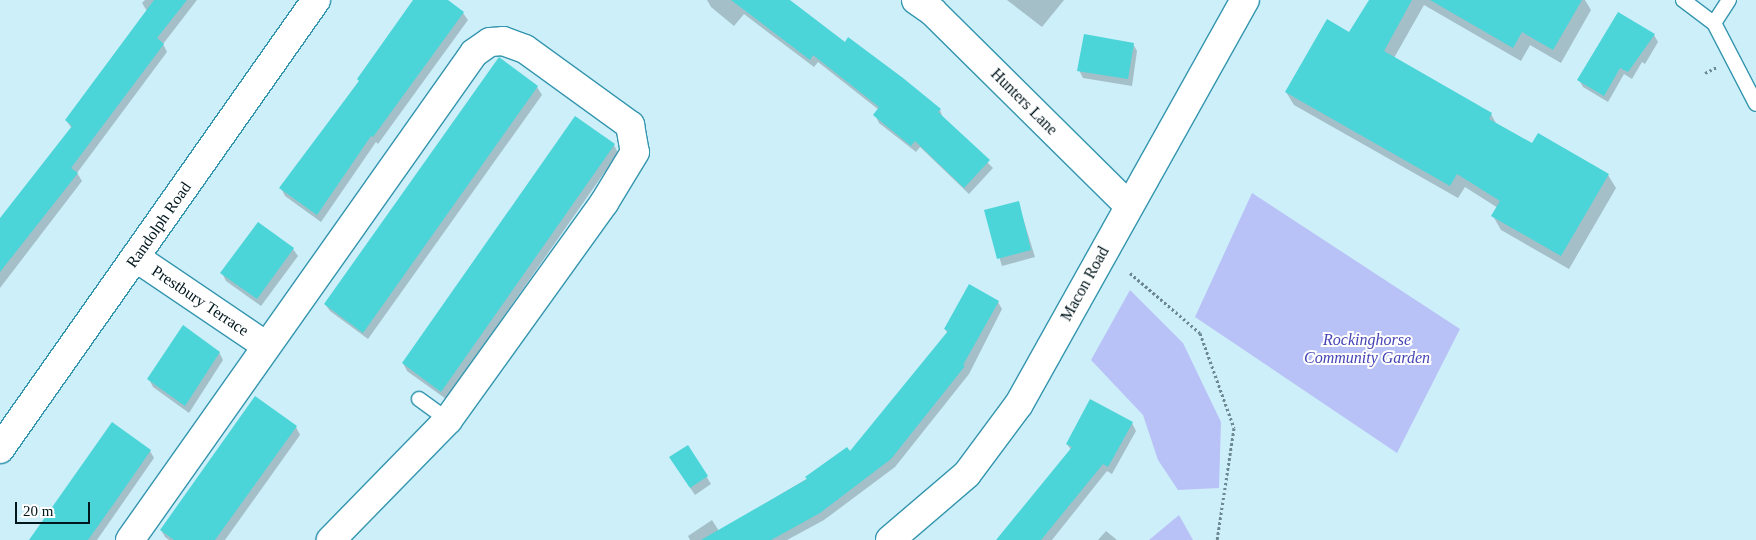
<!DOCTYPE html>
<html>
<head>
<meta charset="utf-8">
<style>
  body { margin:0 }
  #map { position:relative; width:1756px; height:540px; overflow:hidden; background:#cdeff9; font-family:Georgia,serif }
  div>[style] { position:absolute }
  .green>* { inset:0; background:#b9c2f7 }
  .shadow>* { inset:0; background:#0003 }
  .building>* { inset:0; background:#4bd5d8 }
  .path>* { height:3px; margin-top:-1.5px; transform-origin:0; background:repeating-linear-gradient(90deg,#6c8891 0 2.5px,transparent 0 5px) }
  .roads { filter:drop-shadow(1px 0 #3496ae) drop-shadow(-1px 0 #3496ae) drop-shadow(0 1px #3496ae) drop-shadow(0 -1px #3496ae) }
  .service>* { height:14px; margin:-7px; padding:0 7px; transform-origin:7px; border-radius:7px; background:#fff }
  .minor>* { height:28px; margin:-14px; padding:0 14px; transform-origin:14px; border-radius:14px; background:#fff }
  .primary>* { height:28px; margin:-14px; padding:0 14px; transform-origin:14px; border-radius:14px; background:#fff }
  span { translate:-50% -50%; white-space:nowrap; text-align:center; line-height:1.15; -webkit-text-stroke:4px #fff; paint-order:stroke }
  .street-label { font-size:16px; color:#00161d }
  .park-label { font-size:16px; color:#4544b6; font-style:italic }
  .scale { position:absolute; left:15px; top:502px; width:75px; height:22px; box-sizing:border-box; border:2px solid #00161d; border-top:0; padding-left:6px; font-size:15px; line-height:18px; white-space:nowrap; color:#00161d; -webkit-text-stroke:4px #fff; paint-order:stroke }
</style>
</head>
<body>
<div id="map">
  <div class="green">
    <i style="clip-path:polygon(1252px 193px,1460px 329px,1397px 453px,1195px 317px)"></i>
    <i style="clip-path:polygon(1130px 290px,1183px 343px,1221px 422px,1219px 488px,1178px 490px,1158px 460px,1143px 415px,1091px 360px)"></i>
    <i style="clip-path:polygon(1179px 515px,1193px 540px,1149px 540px)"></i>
  </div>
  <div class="shadow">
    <i style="clip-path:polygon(145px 0,197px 0,163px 44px,167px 52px,77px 173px,82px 181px,0 288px,0 222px,72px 129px,66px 120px,147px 11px,142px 3px)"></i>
    <i style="clip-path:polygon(418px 0,446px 0,463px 13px,468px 20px,378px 144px,376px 142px,321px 222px,285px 196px,281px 188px)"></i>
    <i style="clip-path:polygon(707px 0,783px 0,940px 110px,943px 118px,993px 168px,969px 194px,920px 147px,916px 152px,879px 123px,875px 115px,879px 110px,818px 62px,814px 67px,744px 14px,734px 26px,711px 7px)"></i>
    <i style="clip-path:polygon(1007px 0,1064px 0,1042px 27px)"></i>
    <i style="clip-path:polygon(1370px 0,1585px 0,1591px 10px,1561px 63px,1530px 45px,1521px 61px,1424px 5px,1394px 58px,1491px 114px,1497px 125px,1533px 145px,1608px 175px,1616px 188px,1569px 269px,1501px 230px,1493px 216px,1498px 208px,1465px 187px,1458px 198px,1294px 105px,1286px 92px,1350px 34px)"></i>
    <i style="clip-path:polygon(1654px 35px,1658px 42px,1645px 64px,1642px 62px,1632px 79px,1624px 74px,1608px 102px,1583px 87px,1579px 80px)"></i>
    <i style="clip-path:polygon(1133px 44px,1137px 51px,1132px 86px,1083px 78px,1079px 70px)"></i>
    <i style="clip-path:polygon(499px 59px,537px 87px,542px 95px,368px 339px,330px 311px,325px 304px)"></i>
    <i style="clip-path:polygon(614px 145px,618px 153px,446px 399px,407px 371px,403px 363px)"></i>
    <i style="clip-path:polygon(1018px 202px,1035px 257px,1002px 266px,985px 211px)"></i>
    <i style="clip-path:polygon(258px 224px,293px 249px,298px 256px,261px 306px,226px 281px,222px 273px)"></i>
    <i style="clip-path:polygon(998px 302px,1002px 309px,969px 374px,895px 467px,824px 520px,787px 540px,690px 540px,688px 536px,712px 520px,719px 531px,850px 453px,948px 334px,945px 329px)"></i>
    <i style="clip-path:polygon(219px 352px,223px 360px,189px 413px,153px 387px,149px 379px)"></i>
    <i style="clip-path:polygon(1132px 423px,1136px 431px,1112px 474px,1107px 471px,1052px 540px,997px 540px,1071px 450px,1067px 444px)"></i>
    <i style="clip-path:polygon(296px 427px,300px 435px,225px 540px,169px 540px,165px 537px,161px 530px)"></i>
    <i style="clip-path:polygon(688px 446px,711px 484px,695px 495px,675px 465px)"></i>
    <i style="clip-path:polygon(150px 451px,154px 458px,97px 540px,31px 540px)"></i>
    <i style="clip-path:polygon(1106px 531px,1117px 540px,1098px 540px)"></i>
  </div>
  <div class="building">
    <i style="clip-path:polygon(154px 0,187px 0,157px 38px,164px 44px,71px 168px,78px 173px,0 272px,0 218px,72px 126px,65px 120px)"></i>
    <i style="clip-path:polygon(413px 0,448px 0,464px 12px,373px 137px,371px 136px,317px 215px,279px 188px,359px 81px,357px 79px)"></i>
    <i style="clip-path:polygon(731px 0,790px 0,845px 42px,848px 37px,903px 78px,941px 109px,938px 112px,990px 160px,964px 188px,915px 141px,911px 146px,873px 115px,879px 107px,813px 55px,810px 60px)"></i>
    <i style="clip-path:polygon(1369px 0,1412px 0,1384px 51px,1492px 113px,1489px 119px,1532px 143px,1538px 133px,1609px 174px,1561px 256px,1491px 216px,1500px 201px,1457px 174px,1450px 186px,1285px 92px,1327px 19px,1349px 32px)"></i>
    <i style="clip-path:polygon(1430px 0,1582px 0,1553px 50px,1522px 32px,1513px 48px)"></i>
    <i style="clip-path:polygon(1618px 12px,1655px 34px,1628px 72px,1620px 68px,1604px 96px,1577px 80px)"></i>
    <i style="clip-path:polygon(1084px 34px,1134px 43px,1128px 79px,1077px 71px)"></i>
    <i style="clip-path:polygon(499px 57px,538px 86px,363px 333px,324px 304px)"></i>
    <i style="clip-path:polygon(575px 116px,615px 144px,441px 392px,402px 363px)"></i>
    <i style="clip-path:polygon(1019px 201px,1031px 250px,997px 259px,984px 210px)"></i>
    <i style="clip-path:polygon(258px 222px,294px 248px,257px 299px,220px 273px)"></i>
    <i style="clip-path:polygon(969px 284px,999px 301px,963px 365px,965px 366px,891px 459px,820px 513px,771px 540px,701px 540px,807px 479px,805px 477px,847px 447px,850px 451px,948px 331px,944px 329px)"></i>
    <i style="clip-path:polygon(183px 325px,220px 352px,185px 406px,147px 379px)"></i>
    <i style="clip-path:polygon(255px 396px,297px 426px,215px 540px,174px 540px,160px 530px)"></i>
    <i style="clip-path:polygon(1090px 399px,1133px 422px,1108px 467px,1103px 464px,1041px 540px,996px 540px,1072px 447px,1066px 444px)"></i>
    <i style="clip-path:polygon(112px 422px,151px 450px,115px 502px,88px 540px,29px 540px)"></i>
    <i style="clip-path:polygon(688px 445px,708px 476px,690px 488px,669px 457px)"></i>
  </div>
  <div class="path">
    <i style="left:1705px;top:73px;width:13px;rotate:-27deg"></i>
    <i style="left:1130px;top:273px;width:92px;rotate:40.6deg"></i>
    <i style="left:1200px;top:333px;width:101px;rotate:70.3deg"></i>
    <i style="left:1234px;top:428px;width:113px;rotate:98.6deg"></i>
  </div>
  <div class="roads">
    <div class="service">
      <i style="left:1683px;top:0;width:39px;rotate:37deg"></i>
      <i style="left:1729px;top:0;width:27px;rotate:123deg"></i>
      <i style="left:1714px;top:23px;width:91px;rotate:62.6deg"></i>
      <i style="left:419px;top:399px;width:36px;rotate:36deg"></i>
    </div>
    <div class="minor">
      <i style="left:916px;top:0;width:21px;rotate:35deg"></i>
      <i style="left:933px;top:12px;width:276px;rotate:44.7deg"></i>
      <i style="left:135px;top:257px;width:157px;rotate:34.1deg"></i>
      <i style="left:130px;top:540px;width:596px;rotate:-54.76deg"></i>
      <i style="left:474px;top:53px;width:19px;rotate:-35deg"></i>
      <i style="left:490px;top:42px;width:13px;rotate:-4deg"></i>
      <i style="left:503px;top:41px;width:23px;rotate:20deg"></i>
      <i style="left:525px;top:49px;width:130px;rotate:35.9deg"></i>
      <i style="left:630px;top:125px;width:27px;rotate:80deg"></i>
      <i style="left:635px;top:152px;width:60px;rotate:121.3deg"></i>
      <i style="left:604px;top:203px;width:267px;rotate:125.7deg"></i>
      <i style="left:448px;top:420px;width:168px;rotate:134.3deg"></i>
      <i style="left:890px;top:540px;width:101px;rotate:-40.6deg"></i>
      <i style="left:967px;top:474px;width:87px;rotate:-53.4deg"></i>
      <i style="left:1019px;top:404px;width:463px;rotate:-60.8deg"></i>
    </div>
    <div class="primary">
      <i style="left:0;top:449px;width:549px;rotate:-54.86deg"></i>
    </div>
  </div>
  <div class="street-label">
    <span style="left:1024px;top:102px;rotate:45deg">Hunters Lane</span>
    <span style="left:159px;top:225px;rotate:-55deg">Randolph Road</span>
    <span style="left:1085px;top:284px;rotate:-61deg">Macon Road</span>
    <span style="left:200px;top:301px;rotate:34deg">Prestbury Terrace</span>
  </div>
  <div class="park-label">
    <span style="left:1367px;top:349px">Rockinghorse<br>Community Garden</span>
  </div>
  <div class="scale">20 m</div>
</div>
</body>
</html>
